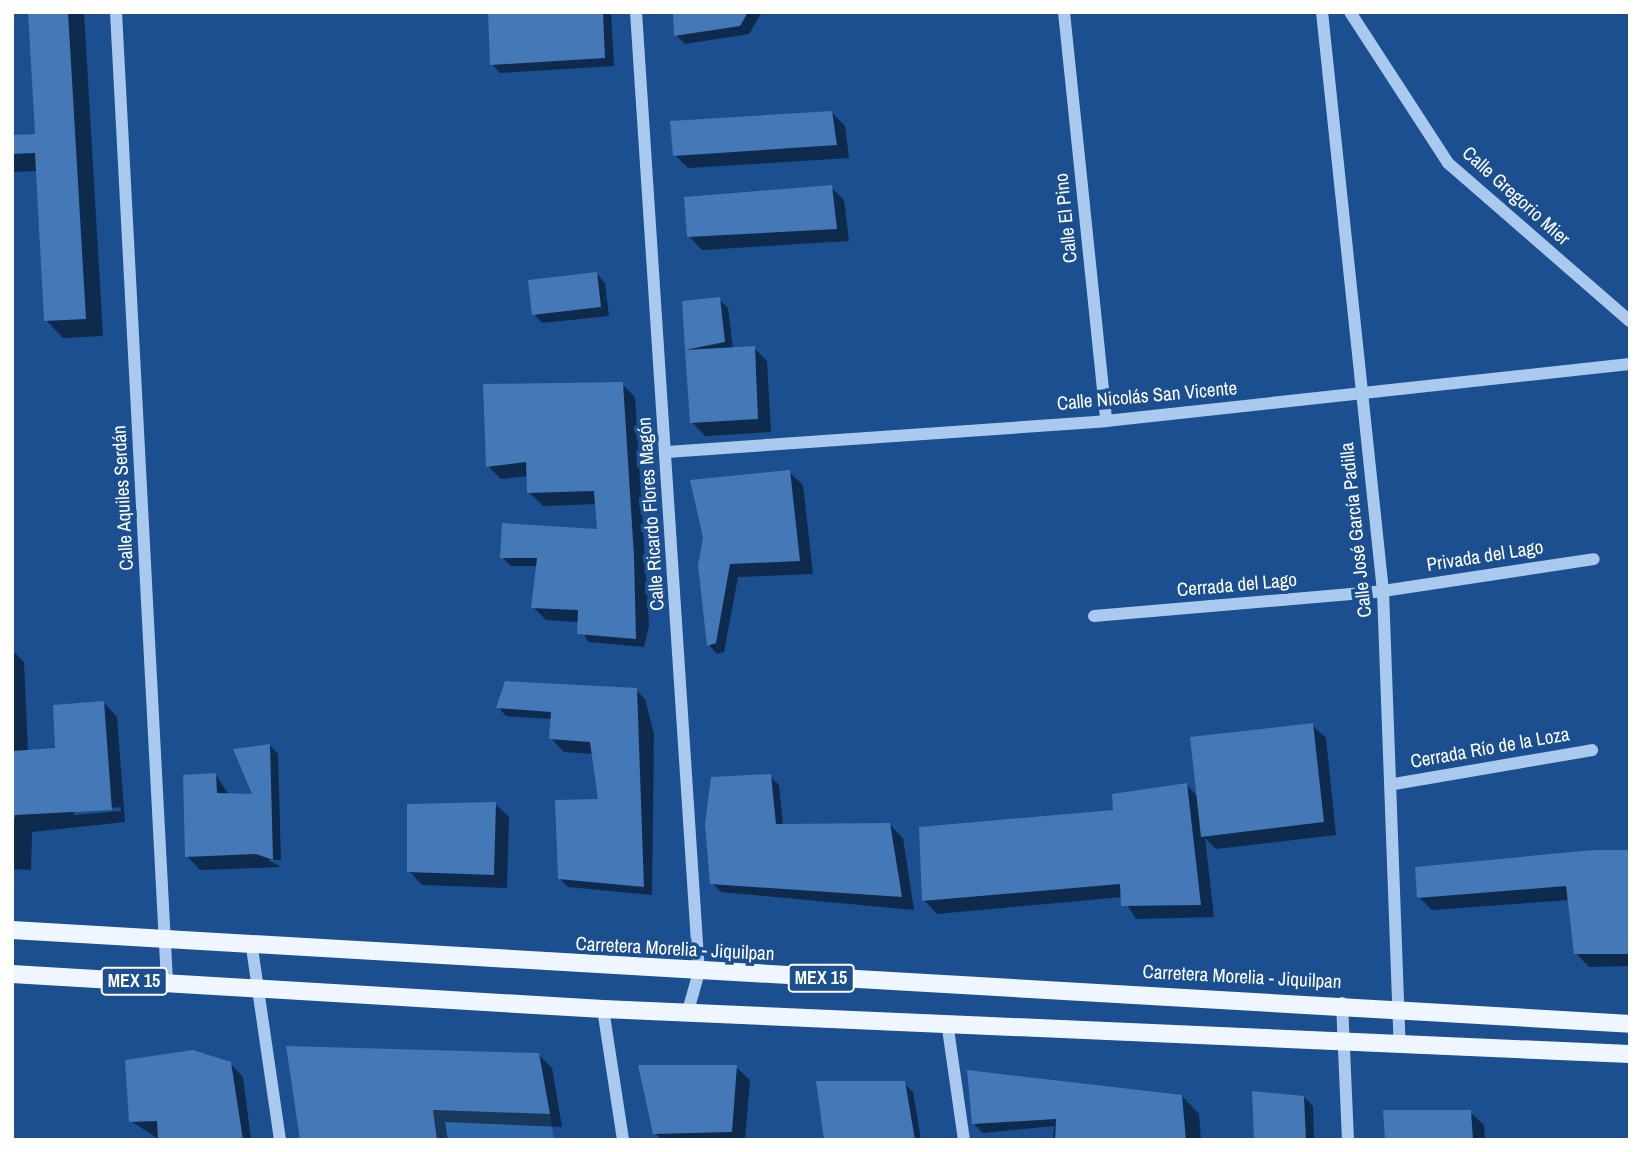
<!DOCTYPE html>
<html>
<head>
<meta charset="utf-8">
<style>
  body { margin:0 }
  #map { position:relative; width:1642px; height:1152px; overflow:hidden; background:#1b4f8f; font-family:"Archivo Narrow",sans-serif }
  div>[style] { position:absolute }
  .green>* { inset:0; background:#2e69ad }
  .shadow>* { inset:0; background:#0007 }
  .building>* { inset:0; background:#4478b7 }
  .minor>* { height:12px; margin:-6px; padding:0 6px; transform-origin:6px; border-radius:6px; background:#a9c9ee }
  .major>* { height:18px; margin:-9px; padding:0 9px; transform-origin:9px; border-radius:9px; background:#f0f6ff }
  span { translate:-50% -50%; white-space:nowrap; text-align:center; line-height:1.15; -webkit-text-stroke:7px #1b4f8f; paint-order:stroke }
  .shield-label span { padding:2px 5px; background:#1b4f8f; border:2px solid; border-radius:5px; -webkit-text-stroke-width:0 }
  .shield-label { font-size:18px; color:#fff; font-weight:700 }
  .street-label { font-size:19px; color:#fff }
  .frame { position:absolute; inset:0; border:14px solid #fff; pointer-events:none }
</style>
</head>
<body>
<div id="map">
  <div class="green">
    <i style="clip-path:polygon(433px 1110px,550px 1114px,554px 1140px,437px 1140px)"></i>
  </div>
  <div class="shadow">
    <i style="clip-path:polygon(30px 12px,84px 12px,103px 336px,63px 338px,46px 320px,37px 171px,12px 172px,12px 137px,37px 135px)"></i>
    <i style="clip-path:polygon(490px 12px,611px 12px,614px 66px,500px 73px,492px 64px)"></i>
    <i style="clip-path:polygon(674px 12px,762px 12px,749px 34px,685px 44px,676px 35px)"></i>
    <i style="clip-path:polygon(832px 113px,845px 126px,849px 158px,688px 168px,675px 155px)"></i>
    <i style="clip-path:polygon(831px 187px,844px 200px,849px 241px,702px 250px,689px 236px)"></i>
    <i style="clip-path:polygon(597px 274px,605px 283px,609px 316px,542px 323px,534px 314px)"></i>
    <i style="clip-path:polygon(719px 299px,728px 308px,733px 349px,754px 348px,767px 361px,771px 432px,705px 436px,692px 422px,684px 303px)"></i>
    <i style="clip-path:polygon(622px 384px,635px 397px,649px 626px,644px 647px,588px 642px,579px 622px,546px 620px,533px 607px,538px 566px,511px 566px,502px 557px,599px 530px,597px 504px,543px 506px,529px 492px,528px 476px,501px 479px,488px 466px)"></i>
    <i style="clip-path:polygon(789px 472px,803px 485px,813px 574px,738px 577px,724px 652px,717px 654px,709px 645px,742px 480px)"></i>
    <i style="clip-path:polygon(evenodd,12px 650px,24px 662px,28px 752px,57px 753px,104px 703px,117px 717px,125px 822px,32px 832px,31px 870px,12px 869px,12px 650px,121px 807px,121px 811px,74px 815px,74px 811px,121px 807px)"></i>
    <i style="clip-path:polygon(636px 690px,645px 699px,654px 734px,652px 895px,568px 887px,559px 878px,600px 800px,593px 754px,564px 752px,551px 738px,552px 719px,506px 716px,498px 707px)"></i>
    <i style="clip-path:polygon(1312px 725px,1326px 738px,1336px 835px,1216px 849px,1205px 838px,1214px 917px,1136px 919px,1122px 897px,937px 914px,924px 900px,1115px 812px,1187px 785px,1198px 797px)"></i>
    <i style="clip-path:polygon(270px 745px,278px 754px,281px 860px,268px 860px,281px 867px,200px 870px,187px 856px,216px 775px,229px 795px,254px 796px)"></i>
    <i style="clip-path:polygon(770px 776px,779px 785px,783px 825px,889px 824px,903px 838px,914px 910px,721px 892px,712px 883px)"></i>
    <i style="clip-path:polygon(495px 804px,509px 817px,507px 888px,422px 885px,409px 871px)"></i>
    <i style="clip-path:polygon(1630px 852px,1630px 966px,1589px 967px,1576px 953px,1569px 900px,1432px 910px,1419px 897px)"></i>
    <i style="clip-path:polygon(539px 1055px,552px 1068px,562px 1127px,445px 1122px,448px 1140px,302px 1140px)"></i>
    <i style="clip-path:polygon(230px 1063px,243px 1077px,251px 1140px,160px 1140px,131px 1121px)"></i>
    <i style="clip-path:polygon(736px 1067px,750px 1080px,745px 1140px,662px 1140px,655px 1133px)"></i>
    <i style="clip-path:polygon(904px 1083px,913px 1092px,921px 1140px,826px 1140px)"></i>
    <i style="clip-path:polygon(1182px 1096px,1199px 1114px,1201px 1140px,1053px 1140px,1054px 1126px,983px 1133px,974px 1124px)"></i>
    <i style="clip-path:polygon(1304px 1097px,1313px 1106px,1314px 1140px,1255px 1140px)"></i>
    <i style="clip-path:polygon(1470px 1112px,1484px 1125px,1485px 1140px,1387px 1140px)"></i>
  </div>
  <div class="building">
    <i style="clip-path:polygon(28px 12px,68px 12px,86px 319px,44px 321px,35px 153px,12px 154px,12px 135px,35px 134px)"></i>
    <i style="clip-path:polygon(488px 12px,603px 12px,605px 58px,490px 65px)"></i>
    <i style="clip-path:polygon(673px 12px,748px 12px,740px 26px,674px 36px)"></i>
    <i style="clip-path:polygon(832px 111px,837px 145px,673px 156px,670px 121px)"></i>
    <i style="clip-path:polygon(832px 185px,837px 229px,687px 237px,684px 197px)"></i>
    <i style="clip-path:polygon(597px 272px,601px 307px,532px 315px,528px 280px)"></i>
    <i style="clip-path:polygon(720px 297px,725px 342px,685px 350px,682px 301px)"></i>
    <i style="clip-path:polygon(755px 346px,758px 419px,690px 423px,685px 350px)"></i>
    <i style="clip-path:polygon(623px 382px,634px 556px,636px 639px,577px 634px,578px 610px,531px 608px,537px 558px,500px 558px,502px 523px,597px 529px,594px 491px,527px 493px,526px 462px,486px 467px,483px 384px)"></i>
    <i style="clip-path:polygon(790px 470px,800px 561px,730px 564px,716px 643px,707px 646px,698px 565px,703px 538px,690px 480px)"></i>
    <i style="clip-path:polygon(505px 681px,637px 688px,644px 887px,558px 879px,555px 800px,598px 799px,590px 742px,549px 739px,551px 712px,496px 708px)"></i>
    <i style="clip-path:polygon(104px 701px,112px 810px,15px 815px,12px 828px,12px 751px,55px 748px,53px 705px)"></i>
    <i style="clip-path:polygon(1313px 723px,1324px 822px,1201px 837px,1190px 737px)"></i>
    <i style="clip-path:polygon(270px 744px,273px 860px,256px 854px,185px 857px,183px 775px,216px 773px,217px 793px,252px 794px,233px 749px)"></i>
    <i style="clip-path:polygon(771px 774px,776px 824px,890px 823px,902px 897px,710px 884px,705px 824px,711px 777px)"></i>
    <i style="clip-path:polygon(1187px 783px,1201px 905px,1121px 906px,1120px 884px,922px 901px,919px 827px,1113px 810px,1112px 794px)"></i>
    <i style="clip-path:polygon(496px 802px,494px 875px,407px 872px,407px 804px)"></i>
    <i style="clip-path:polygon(1593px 850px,1630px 850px,1630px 954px,1574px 954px,1566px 886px,1417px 898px,1415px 867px)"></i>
    <i style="clip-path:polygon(286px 1046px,539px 1053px,550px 1114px,433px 1110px,437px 1140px,300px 1140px)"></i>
    <i style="clip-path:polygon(193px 1050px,231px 1062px,243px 1140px,158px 1140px,157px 1121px,129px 1122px,125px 1060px)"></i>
    <i style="clip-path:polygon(638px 1065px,737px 1065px,732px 1132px,653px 1134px)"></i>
    <i style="clip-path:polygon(967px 1070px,1182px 1095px,1186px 1140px,1055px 1140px,1056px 1119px,972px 1124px)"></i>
    <i style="clip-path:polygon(816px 1081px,905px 1081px,915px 1140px,824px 1140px)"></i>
    <i style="clip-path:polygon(1252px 1091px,1304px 1096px,1306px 1140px,1254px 1140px)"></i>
    <i style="clip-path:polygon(1383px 1110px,1471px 1110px,1473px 1140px,1385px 1140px)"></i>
  </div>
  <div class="minor">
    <i style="left:116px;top:12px;width:971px;rotate:86.99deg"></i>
    <i style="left:636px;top:12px;width:962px;rotate:86.25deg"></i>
    <i style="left:699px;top:972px;width:41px;rotate:105.8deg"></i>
    <i style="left:1064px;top:12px;width:411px;rotate:84.1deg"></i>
    <i style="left:1322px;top:12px;width:582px;rotate:83.99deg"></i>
    <i style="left:1383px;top:591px;width:454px;rotate:87.9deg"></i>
    <i style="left:1350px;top:12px;width:180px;rotate:57deg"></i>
    <i style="left:1448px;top:163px;width:241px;rotate:41deg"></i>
    <i style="left:667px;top:452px;width:440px;rotate:-4deg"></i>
    <i style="left:1106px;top:421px;width:527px;rotate:-6.21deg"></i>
    <i style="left:1094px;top:616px;width:290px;rotate:-4.9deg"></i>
    <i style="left:1383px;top:591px;width:213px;rotate:-8.6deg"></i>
    <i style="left:1394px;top:784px;width:201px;rotate:-9.7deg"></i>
    <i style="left:252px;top:948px;width:194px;rotate:81.7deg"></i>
    <i style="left:1342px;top:1003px;width:137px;rotate:87.5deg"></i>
    <i style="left:603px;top:1009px;width:133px;rotate:81.3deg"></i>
    <i style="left:947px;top:1022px;width:119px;rotate:81.8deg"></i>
  </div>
  <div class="major">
    <i style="left:12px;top:930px;width:1621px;rotate:3.32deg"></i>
    <i style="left:12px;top:974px;width:592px;rotate:3.39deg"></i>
    <i style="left:603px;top:1009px;width:1028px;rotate:2.51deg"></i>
  </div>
  <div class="shield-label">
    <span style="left:821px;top:978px">MEX 15</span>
    <span style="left:134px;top:981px">MEX 15</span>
  </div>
  <div class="street-label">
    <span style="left:1516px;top:196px;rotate:42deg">Calle Gregorio Mier</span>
    <span style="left:1066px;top:218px;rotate:-96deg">Calle El Pino</span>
    <span style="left:1147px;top:396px;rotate:-5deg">Calle Nicolás San Vicente</span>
    <span style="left:123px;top:498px;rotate:-93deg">Calle Aquiles Serdán</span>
    <span style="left:651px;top:514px;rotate:-94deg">Calle Ricardo Flores Magón</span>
    <span style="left:1356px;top:530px;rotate:-96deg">Calle José García Padilla</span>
    <span style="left:1485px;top:556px;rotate:-9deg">Privada del Lago</span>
    <span style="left:1237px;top:585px;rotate:-5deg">Cerrada del Lago</span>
    <span style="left:1490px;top:748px;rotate:-10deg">Cerrada Río de la Loza</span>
    <span style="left:675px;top:949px;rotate:3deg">Carretera Morelia - Jiquilpan</span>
    <span style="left:1242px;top:977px;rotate:3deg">Carretera Morelia - Jiquilpan</span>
  </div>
  <div class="frame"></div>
</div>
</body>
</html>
